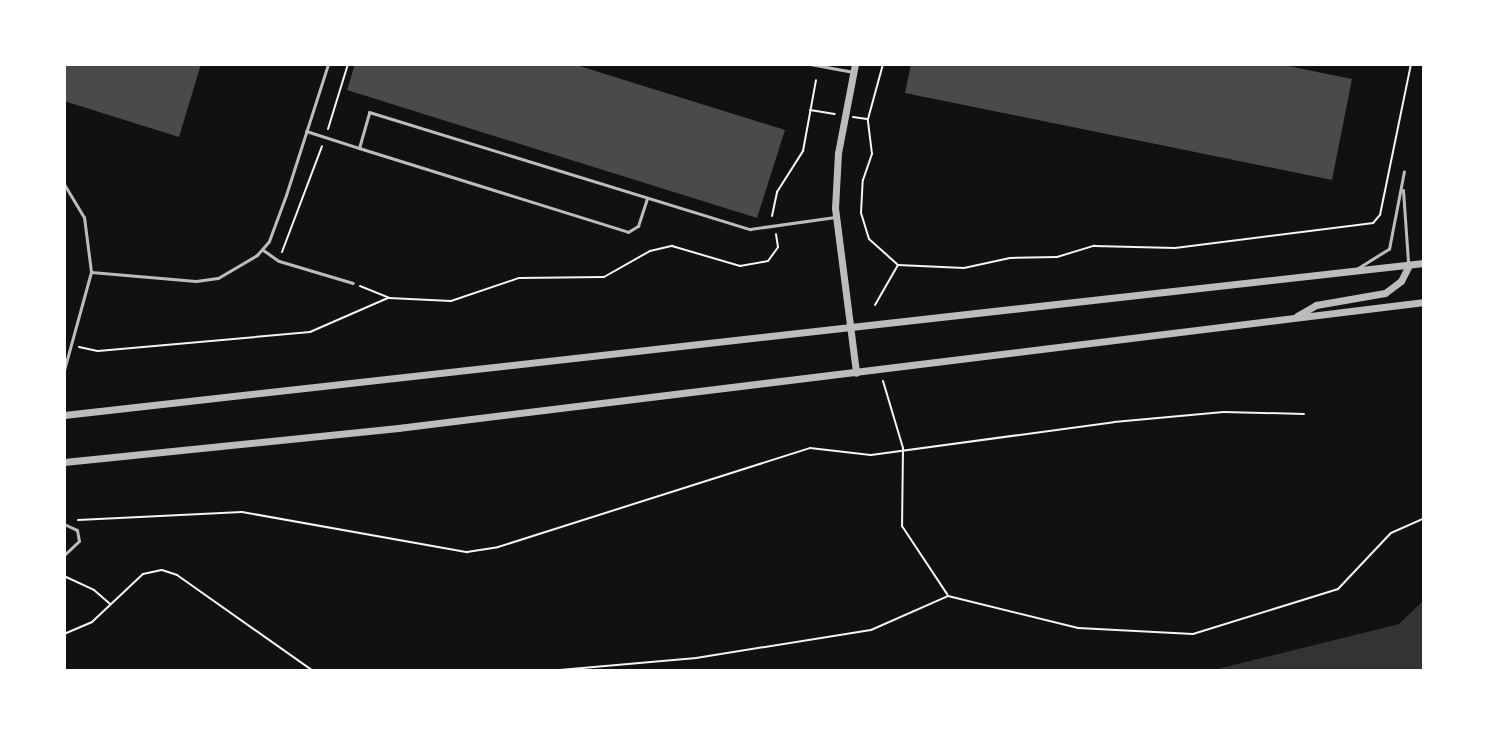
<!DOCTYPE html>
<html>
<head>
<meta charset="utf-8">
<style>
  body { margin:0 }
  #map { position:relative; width:1488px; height:735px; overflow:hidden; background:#111; font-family:"Archivo Narrow",sans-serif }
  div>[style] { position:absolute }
  .water>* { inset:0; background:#333 }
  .building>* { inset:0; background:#4a4a4a }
  .path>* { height:2px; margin:-1px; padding:0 1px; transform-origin:1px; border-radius:1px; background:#f5f5f5 }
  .service>* { height:3px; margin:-1.5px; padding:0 1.5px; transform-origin:1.5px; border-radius:1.5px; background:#bcbcbc }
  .tertiary>* { height:7px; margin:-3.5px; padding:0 3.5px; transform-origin:3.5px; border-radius:3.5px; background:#bcbcbc }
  span { translate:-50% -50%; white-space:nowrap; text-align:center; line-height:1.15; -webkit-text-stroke:8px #fff; paint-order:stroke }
  .frame { position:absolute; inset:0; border:66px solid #fff; pointer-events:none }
</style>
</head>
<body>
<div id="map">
  <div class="water">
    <i style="clip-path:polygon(1424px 600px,1424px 671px,1209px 671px,1399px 624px)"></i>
  </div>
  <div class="building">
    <i style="clip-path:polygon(64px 64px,201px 64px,179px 137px,64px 101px)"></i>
    <i style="clip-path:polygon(355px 64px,573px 64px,785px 130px,757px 218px,347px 90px)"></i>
    <i style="clip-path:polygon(911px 64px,1278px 64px,1352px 79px,1332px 180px,905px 93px)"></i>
  </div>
  <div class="path">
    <i style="left:810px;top:110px;width:25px;rotate:9deg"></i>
    <i style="left:853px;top:117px;width:14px;rotate:8deg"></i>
    <i style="left:328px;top:129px;width:68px;rotate:-72.9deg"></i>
    <i style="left:772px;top:216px;width:25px;rotate:-78deg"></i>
    <i style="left:777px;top:192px;width:49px;rotate:-57.6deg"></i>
    <i style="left:803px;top:151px;width:72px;rotate:-79.6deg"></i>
    <i style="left:282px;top:252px;width:113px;rotate:-69.3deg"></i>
    <i style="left:898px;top:265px;width:66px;rotate:2.6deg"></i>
    <i style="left:964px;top:268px;width:47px;rotate:-12.3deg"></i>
    <i style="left:1010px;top:258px;width:47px;rotate:-1.2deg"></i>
    <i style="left:1057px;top:257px;width:39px;rotate:-17deg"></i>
    <i style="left:1094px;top:246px;width:81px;rotate:1.4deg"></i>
    <i style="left:1175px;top:248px;width:200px;rotate:-7.2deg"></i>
    <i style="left:1373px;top:223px;width:11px;rotate:-49deg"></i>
    <i style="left:1380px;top:215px;width:154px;rotate:-78.4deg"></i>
    <i style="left:360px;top:286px;width:31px;rotate:22deg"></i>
    <i style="left:389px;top:298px;width:62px;rotate:2.8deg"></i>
    <i style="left:451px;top:301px;width:72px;rotate:-18.7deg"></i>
    <i style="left:519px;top:278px;width:85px;rotate:-0.7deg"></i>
    <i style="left:604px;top:277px;width:53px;rotate:-29.5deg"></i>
    <i style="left:650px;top:251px;width:23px;rotate:-13deg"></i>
    <i style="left:672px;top:246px;width:71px;rotate:16.4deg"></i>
    <i style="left:740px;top:266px;width:28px;rotate:-10deg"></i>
    <i style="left:768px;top:261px;width:17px;rotate:-54deg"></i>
    <i style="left:778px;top:247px;width:13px;rotate:-99deg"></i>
    <i style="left:875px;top:305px;width:46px;rotate:-60.1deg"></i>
    <i style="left:898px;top:265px;width:39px;rotate:-138deg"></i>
    <i style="left:869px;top:239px;width:27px;rotate:-107deg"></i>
    <i style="left:861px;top:213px;width:33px;rotate:-87deg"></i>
    <i style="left:863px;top:180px;width:28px;rotate:-71deg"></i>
    <i style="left:872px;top:154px;width:35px;rotate:-97deg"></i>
    <i style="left:868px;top:119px;width:57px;rotate:-74.7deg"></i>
    <i style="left:79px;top:347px;width:19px;rotate:12deg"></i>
    <i style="left:98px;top:351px;width:213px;rotate:-5.1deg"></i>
    <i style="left:310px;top:332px;width:85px;rotate:-23.6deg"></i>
    <i style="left:883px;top:381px;width:70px;rotate:73.4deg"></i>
    <i style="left:903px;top:448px;width:78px;rotate:90.7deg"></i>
    <i style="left:902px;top:526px;width:82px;rotate:56.5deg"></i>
    <i style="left:78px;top:520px;width:164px;rotate:-2.8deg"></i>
    <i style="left:242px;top:512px;width:229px;rotate:10.1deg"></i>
    <i style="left:467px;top:552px;width:31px;rotate:-9deg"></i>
    <i style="left:498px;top:547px;width:327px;rotate:-17.6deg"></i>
    <i style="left:810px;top:448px;width:61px;rotate:6.5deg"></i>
    <i style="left:871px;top:455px;width:245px;rotate:-7.7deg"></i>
    <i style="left:1114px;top:422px;width:110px;rotate:-5.2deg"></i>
    <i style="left:1224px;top:412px;width:80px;rotate:1.4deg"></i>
    <i style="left:64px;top:576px;width:33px;rotate:25deg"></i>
    <i style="left:94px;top:590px;width:21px;rotate:41deg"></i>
    <i style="left:64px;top:634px;width:30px;rotate:-23deg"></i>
    <i style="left:92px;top:622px;width:70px;rotate:-43.3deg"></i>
    <i style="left:143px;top:574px;width:19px;rotate:-12deg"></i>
    <i style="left:162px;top:570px;width:16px;rotate:18deg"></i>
    <i style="left:177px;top:575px;width:166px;rotate:35.2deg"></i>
    <i style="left:548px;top:671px;width:149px;rotate:-5deg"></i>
    <i style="left:696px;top:658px;width:177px;rotate:-9.1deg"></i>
    <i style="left:871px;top:630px;width:84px;rotate:-23.8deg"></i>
    <i style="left:948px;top:596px;width:134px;rotate:13.8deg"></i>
    <i style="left:1078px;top:628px;width:115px;rotate:3deg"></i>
    <i style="left:1193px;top:634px;width:152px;rotate:-17.2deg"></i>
    <i style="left:1338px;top:589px;width:77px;rotate:-46.6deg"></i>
    <i style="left:1391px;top:533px;width:36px;rotate:-24deg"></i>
  </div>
  <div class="service">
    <i style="left:810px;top:64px;width:44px;rotate:10.5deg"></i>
    <i style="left:306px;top:131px;width:56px;rotate:17.8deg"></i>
    <i style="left:359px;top:148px;width:37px;rotate:-74deg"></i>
    <i style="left:369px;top:112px;width:399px;rotate:17.1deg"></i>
    <i style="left:750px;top:229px;width:86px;rotate:-8deg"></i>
    <i style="left:359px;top:148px;width:282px;rotate:17.3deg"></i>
    <i style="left:628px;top:232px;width:12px;rotate:-31deg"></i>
    <i style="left:638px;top:226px;width:29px;rotate:-72deg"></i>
    <i style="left:64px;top:184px;width:39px;rotate:59deg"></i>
    <i style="left:84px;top:217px;width:55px;rotate:82.7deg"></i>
    <i style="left:91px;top:272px;width:102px;rotate:105.4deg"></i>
    <i style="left:1403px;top:190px;width:72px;rotate:86deg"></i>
    <i style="left:263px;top:250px;width:19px;rotate:35deg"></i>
    <i style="left:279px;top:261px;width:77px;rotate:16.6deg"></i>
    <i style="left:1358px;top:268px;width:36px;rotate:-32deg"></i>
    <i style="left:1389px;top:249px;width:79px;rotate:-79.1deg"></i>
    <i style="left:91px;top:272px;width:105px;rotate:4.9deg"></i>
    <i style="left:196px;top:281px;width:22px;rotate:-8deg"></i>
    <i style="left:218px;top:278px;width:45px;rotate:-30.5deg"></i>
    <i style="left:257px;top:255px;width:18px;rotate:-49deg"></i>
    <i style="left:269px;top:241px;width:49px;rotate:-69.7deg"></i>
    <i style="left:286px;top:195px;width:138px;rotate:-72.2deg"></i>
    <i style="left:64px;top:524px;width:14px;rotate:25deg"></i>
    <i style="left:77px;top:530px;width:11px;rotate:80deg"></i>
    <i style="left:79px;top:541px;width:21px;rotate:137deg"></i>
  </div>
  <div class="tertiary">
    <i style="left:855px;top:64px;width:91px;rotate:100.8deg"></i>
    <i style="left:838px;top:153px;width:55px;rotate:93.1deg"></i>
    <i style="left:835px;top:208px;width:166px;rotate:82.7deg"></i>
    <i style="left:1297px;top:316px;width:22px;rotate:-30deg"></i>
    <i style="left:1316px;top:305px;width:70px;rotate:-9.9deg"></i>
    <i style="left:1385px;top:293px;width:20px;rotate:-37deg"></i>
    <i style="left:1401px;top:281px;width:18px;rotate:-63deg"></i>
    <i style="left:64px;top:415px;width:1368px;rotate:-6.38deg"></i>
    <i style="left:64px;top:462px;width:336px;rotate:-5.8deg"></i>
    <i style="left:398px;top:428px;width:1034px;rotate:-7deg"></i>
  </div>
  <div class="frame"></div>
</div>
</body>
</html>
